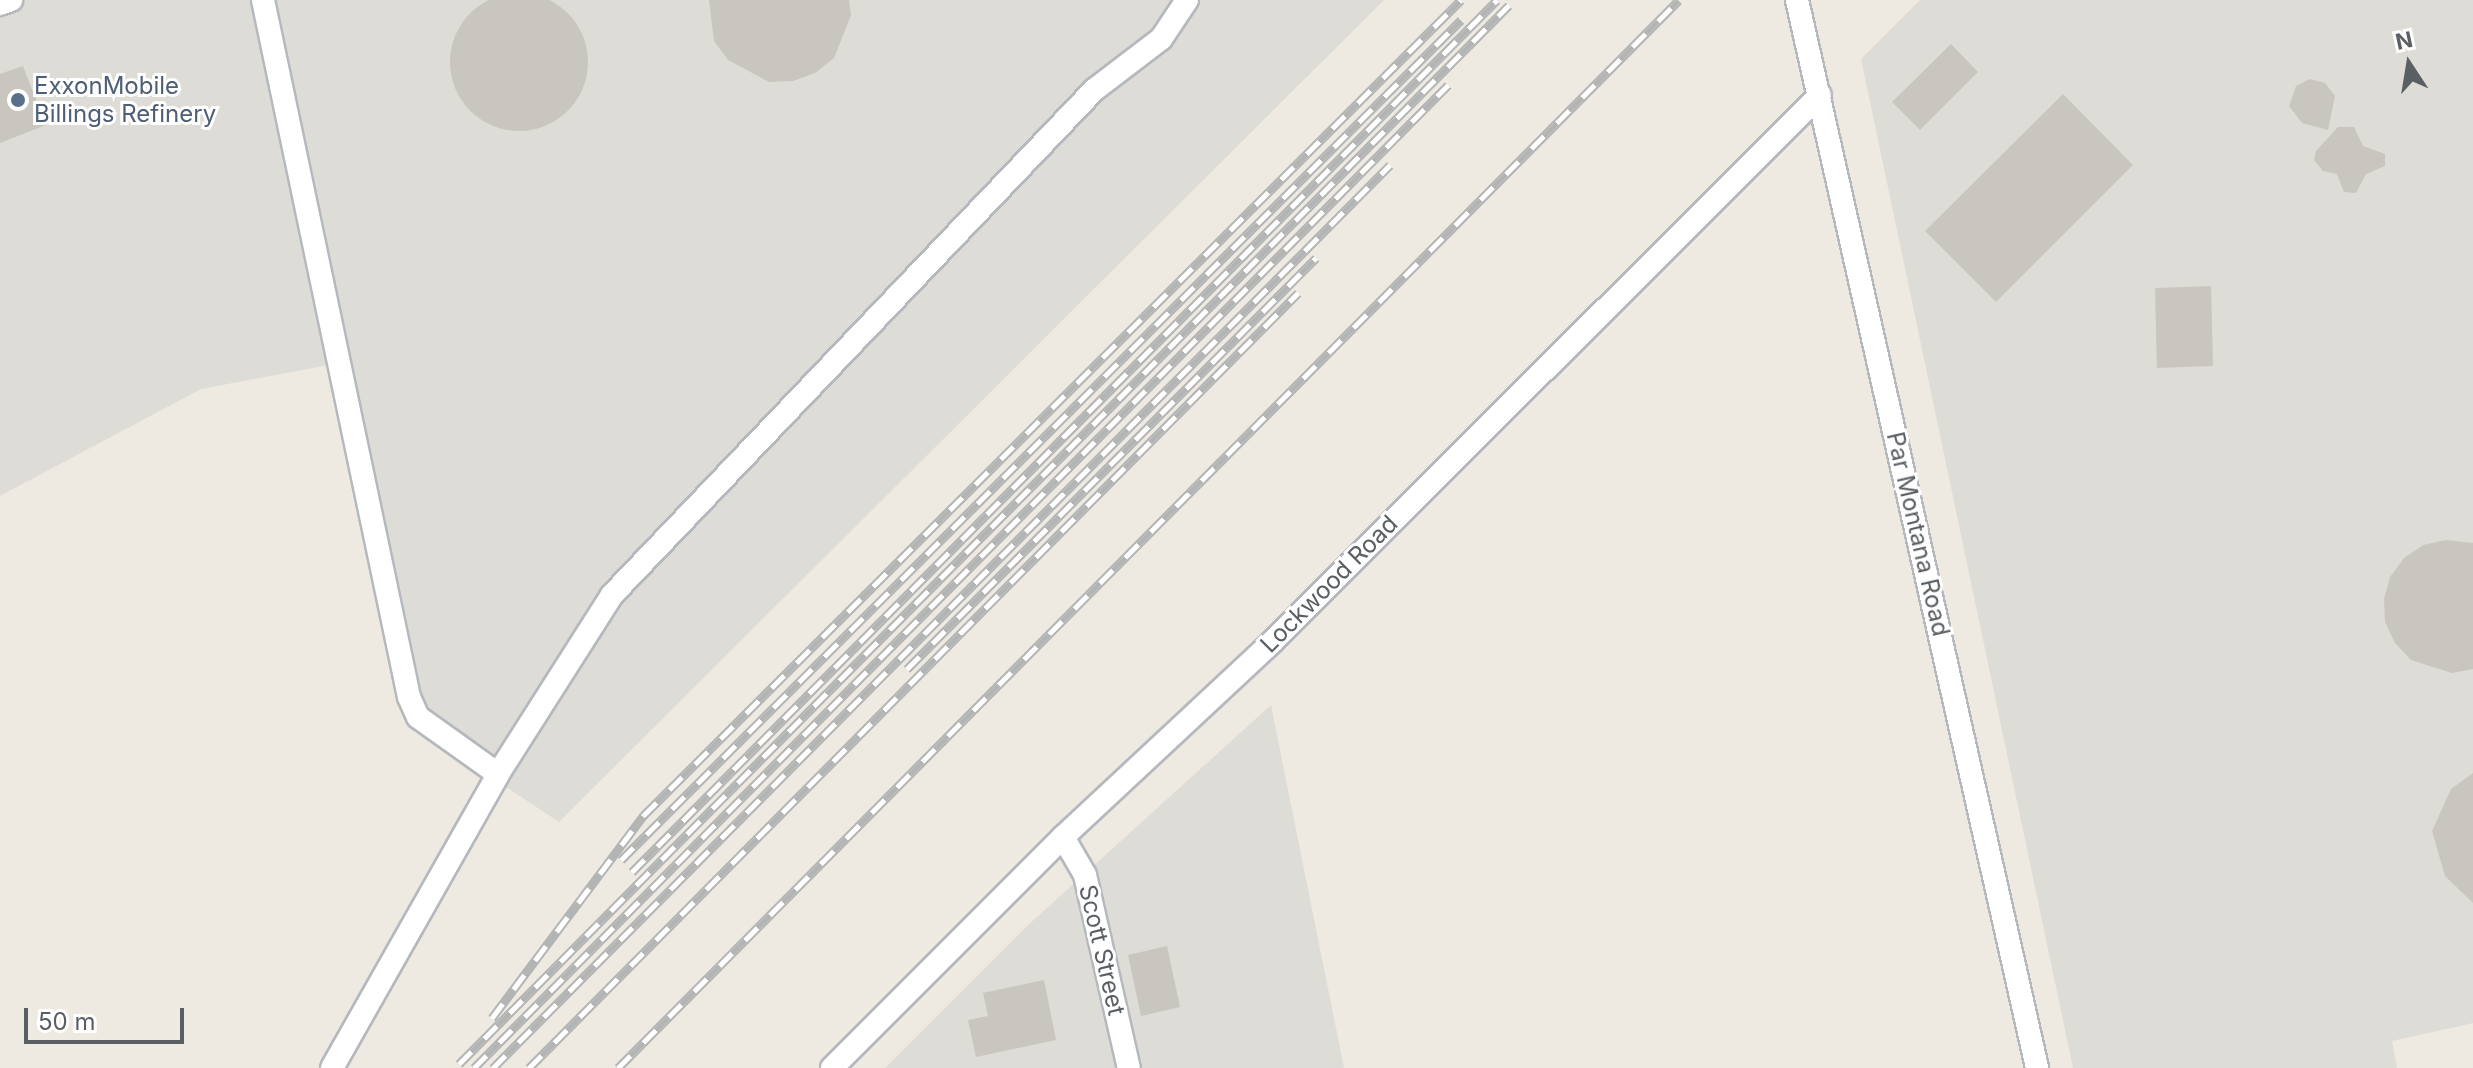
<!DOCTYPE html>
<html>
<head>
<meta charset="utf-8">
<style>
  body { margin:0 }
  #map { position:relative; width:2473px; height:1068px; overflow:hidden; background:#eeeae2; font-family:Inter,sans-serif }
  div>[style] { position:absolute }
  .industrial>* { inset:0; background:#dedcd6 }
  .building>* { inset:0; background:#c9c5bf }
  .round { border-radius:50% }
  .roads { filter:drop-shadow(2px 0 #b5b8bd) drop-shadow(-2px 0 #b5b8bd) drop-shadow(0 2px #b5b8bd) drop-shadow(0 -2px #b5b8bd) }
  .minor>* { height:22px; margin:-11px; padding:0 11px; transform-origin:11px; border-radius:11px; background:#fff }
  .rail>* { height:9px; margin-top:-4.5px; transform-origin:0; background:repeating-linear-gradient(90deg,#fff 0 18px,#b3b4b4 0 36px); box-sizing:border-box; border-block:2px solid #b3b4b4 }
  .dots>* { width:22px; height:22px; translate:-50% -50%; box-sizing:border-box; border:4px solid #fff; border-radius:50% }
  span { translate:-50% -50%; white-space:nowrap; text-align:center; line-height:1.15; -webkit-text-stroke:6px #fff; paint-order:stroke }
  .service-label { font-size:24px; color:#4e5e75 }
  .left { translate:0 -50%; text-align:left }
  .street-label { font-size:24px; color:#5a5f63 }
  .north { position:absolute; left:2369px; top:24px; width:80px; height:80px; -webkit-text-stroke:6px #fff; paint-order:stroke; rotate:348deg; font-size:22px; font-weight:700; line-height:32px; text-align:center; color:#5a5f63 }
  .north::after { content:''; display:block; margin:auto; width:28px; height:36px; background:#5a5f63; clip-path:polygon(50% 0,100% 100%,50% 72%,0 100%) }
  .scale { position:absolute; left:24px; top:1008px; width:160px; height:36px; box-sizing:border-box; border:4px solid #5a5f63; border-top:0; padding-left:10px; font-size:24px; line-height:28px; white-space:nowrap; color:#5a5f63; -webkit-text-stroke:6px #fff; paint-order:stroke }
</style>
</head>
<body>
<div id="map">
  <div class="industrial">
    <i style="clip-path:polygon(0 0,1384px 0,559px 822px,421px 731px,329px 365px,201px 389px,0 496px)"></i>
    <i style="clip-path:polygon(1920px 0,2473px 0,2473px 1023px,2392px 1041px,2397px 1068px,2073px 1068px,1861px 59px)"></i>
    <i style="clip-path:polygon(1271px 705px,1344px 1068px,885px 1068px,1027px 926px)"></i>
  </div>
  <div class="building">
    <i class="round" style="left:450px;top:-7px;width:138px;height:138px"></i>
    <i style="clip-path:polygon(709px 0,849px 0,851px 15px,834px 58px,815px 73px,793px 81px,769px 82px,728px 60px,714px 41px)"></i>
    <i style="clip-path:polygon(1951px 44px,1978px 72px,1920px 130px,1892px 102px)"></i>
    <i style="clip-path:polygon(23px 66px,46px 125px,0 143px,0 74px)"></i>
    <i style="clip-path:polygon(2310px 79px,2325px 83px,2335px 96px,2328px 130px,2302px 123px,2289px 106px,2296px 86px)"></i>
    <i style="clip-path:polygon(2063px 94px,2133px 165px,1996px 302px,1925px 231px)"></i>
    <i style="clip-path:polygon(2338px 127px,2354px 127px,2363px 146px,2385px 154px,2385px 166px,2366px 174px,2356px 193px,2344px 192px,2337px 174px,2323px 171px,2314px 160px,2316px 151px)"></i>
    <i style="clip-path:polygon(2211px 286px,2213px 366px,2157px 368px,2155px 288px)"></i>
    <i style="clip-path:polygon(2446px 540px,2473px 543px,2473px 669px,2452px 673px,2411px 660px,2395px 643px,2385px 622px,2384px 599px,2390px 577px,2404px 558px,2423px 545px)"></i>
    <i style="clip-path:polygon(2473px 773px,2473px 903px,2445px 876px,2432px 831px,2451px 789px)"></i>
    <i style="clip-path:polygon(1167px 946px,1180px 1007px,1141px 1016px,1128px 955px)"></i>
    <i style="clip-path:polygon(1044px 980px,1056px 1040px,976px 1057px,968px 1020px,988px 1016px,983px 993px)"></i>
  </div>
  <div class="roads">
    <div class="minor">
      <i style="left:263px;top:0;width:712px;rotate:78.17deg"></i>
      <i style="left:409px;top:697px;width:22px;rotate:66deg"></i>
      <i style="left:418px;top:717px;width:98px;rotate:35.5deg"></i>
      <i style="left:1797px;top:0;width:1095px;rotate:77.33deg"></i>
      <i style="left:0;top:4px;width:12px;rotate:-20deg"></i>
      <i style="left:1063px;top:837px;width:44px;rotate:59.9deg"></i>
      <i style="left:1085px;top:875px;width:198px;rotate:77.2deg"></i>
      <i style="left:332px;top:1068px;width:338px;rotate:-60.5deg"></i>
      <i style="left:498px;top:774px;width:212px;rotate:-57.5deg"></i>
      <i style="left:612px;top:595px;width:698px;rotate:-46.33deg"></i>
      <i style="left:1094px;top:90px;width:84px;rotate:-37.3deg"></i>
      <i style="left:1161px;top:39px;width:47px;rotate:-56.3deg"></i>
      <i style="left:832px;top:1068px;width:327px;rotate:-45deg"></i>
      <i style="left:1063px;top:837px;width:286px;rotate:-43deg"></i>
      <i style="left:1272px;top:642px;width:774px;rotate:-44.95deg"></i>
    </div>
  </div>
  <div class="rail">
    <i style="left:907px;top:669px;width:580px;rotate:-45.14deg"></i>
    <i style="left:621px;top:860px;width:1188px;rotate:-45deg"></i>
    <i style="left:632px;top:872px;width:1228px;rotate:-45.23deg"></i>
    <i style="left:492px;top:1018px;width:254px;rotate:-53.2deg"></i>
    <i style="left:644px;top:815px;width:1154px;rotate:-44.93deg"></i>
    <i style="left:459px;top:1064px;width:1491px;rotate:-45.24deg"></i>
    <i style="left:474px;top:1068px;width:1384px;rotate:-45.26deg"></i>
    <i style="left:493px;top:1068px;width:1273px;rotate:-45.19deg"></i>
    <i style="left:529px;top:1068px;width:1092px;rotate:-45.22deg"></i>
    <i style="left:618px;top:1068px;width:1505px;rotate:-45.19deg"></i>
  </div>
  <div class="dots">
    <i style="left:18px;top:100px;background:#5c6f8a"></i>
  </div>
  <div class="service-label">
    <span class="left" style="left:34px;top:100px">ExxonMobile<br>Billings Refinery</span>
  </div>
  <div class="street-label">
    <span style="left:1918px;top:534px;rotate:77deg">Par Montana Road</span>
    <span style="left:1329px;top:584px;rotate:-45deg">Lockwood Road</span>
    <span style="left:1102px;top:950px;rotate:77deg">Scott Street</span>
  </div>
  <div class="north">N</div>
  <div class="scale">50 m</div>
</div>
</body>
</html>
